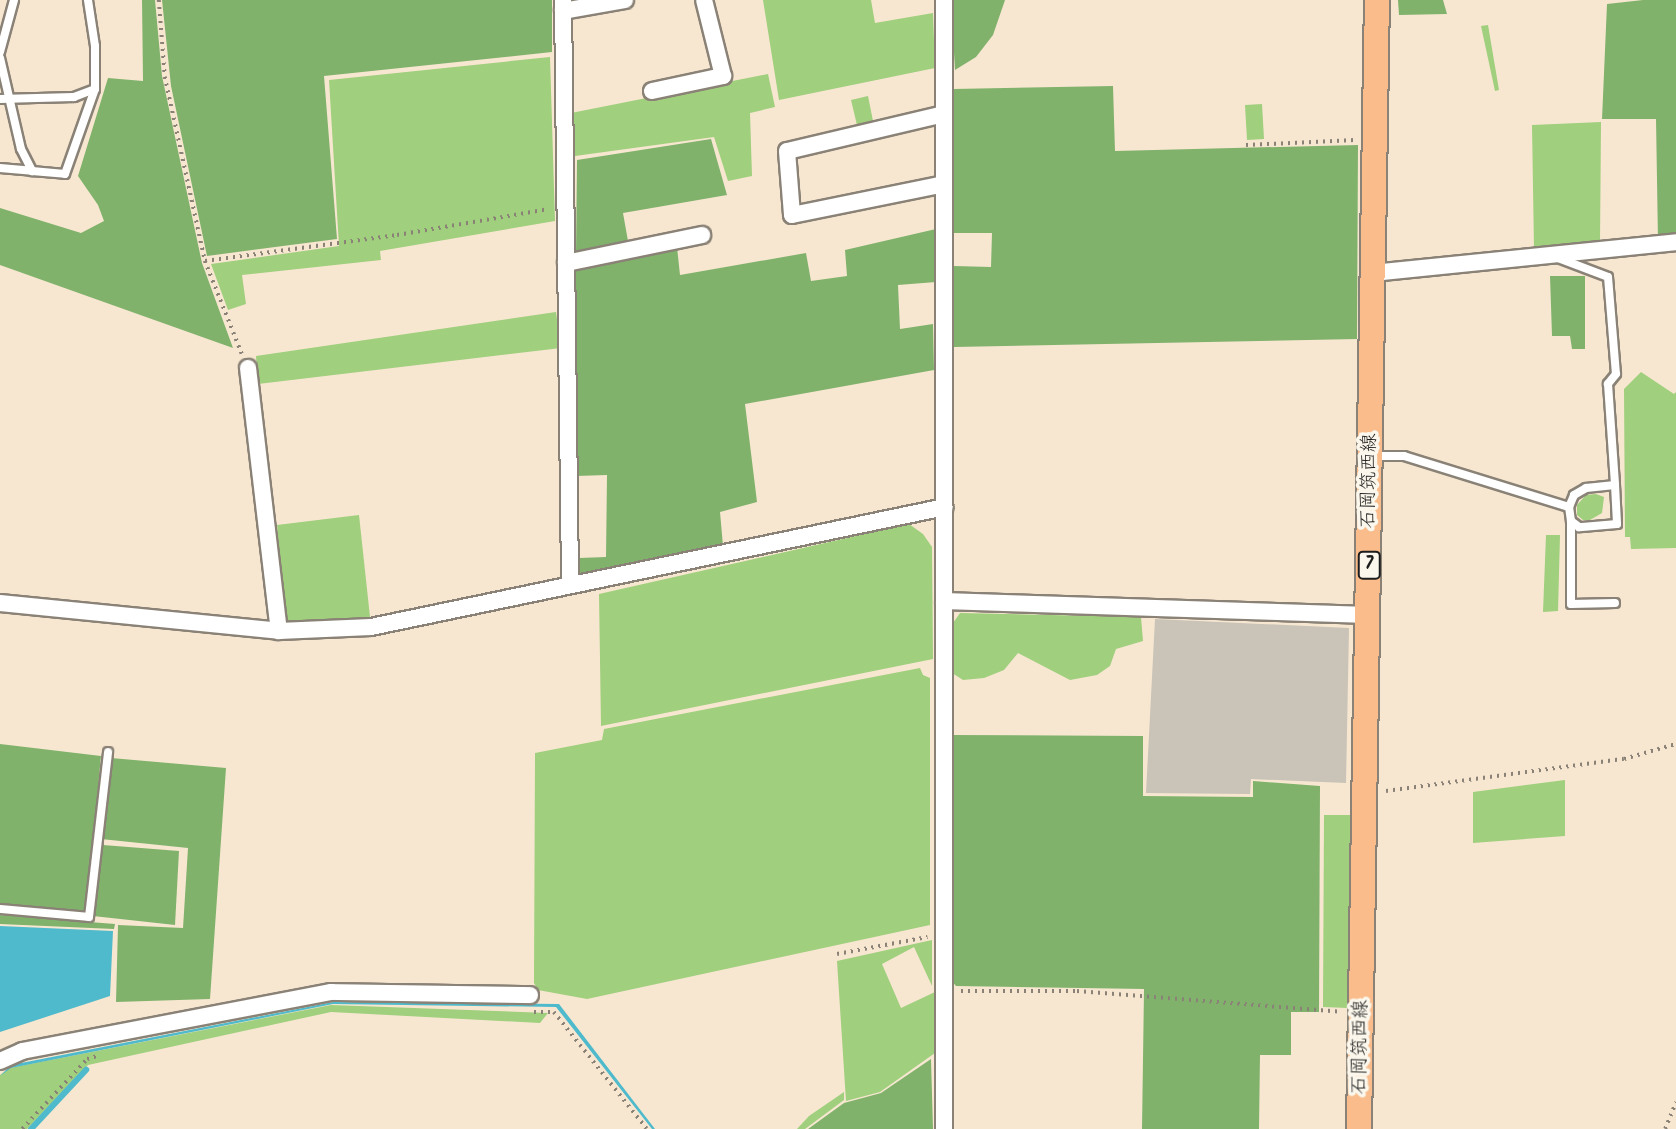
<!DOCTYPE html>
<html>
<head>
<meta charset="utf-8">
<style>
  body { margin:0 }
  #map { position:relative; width:1676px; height:1129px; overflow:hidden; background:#f7e7d1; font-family:Kalam,"Klee One",sans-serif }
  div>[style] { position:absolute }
  .industrial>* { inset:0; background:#c9c3b8 }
  .green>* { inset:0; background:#a0cf7d }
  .forest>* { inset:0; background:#80b26c }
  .water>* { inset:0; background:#4fbacb }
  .stream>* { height:6px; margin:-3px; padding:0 3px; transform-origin:3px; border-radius:3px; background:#4fbacb }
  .path>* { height:3.5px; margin-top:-1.75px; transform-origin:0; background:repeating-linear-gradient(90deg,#8a8276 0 2px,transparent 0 7px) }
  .roads { filter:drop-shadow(2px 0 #8a8276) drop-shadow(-2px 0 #8a8276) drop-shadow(0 2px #8a8276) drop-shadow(0 -2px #8a8276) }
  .lane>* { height:8px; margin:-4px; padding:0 4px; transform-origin:4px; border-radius:4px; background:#fff }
  .street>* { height:16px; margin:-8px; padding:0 8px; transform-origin:8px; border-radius:8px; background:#fff }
  .primary>* { height:24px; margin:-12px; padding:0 12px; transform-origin:12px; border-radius:12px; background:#f9bc8a }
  span { translate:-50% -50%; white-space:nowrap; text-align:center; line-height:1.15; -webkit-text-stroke:7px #fbf7ec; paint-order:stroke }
  .shield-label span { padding:2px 5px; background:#fbf7ec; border:2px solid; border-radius:5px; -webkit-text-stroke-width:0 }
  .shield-label { font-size:18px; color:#1c1c1c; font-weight:700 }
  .street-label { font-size:19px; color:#1c1c1c }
</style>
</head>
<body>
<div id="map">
  <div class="industrial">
    <i style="clip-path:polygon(1155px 619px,1349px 628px,1346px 783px,1251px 779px,1250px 794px,1146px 793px)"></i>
  </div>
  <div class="green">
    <i style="clip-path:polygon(763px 0,871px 0,875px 23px,933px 13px,935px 68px,779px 100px)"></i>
    <i style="clip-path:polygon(1488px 25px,1499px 90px,1495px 91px,1481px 26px)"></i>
    <i style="clip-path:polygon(550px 57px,555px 221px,380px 251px,381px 260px,242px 275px,246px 304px,228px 310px,211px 264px,339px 246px,329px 80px)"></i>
    <i style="clip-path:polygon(768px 74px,775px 107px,750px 113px,752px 176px,728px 181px,714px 137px,575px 156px,571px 113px)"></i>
    <i style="clip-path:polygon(868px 96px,873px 121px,857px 125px,851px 100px)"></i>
    <i style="clip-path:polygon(1262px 104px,1264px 139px,1247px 140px,1245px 105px)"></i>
    <i style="clip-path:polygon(1601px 122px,1600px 243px,1534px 249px,1532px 125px)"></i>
    <i style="clip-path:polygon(556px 312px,561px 348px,258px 384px,256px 356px)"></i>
    <i style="clip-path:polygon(1641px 372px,1674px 394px,1676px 392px,1676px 548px,1631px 549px,1630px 537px,1625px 537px,1624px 389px)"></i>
    <i style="clip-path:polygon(1596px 494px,1604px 497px,1602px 513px,1590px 520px,1583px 520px,1577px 515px,1577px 505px,1586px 495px)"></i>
    <i style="clip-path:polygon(359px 515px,370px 617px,285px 623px,277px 525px)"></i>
    <i style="clip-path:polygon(909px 524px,923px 534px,932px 547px,933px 659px,601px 726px,599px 594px)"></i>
    <i style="clip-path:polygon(1546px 535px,1560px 535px,1558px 611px,1543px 612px)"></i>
    <i style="clip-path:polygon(960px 613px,1141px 617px,1143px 641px,1116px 649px,1110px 666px,1097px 675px,1070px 680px,1018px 653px,1004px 670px,984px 678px,963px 680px,949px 671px,953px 623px)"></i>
    <i style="clip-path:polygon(920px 668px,923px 675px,930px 678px,930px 925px,587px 999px,538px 990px,534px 983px,535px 753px,602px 740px,604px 729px)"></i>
    <i style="clip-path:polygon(1565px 780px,1565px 836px,1473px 843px,1473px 792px)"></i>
    <i style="clip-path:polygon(1324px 815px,1353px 815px,1348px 1008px,1323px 1007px)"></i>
    <i style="clip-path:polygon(932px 940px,932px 986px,914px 947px,882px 964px,901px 1008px,935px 992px,935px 1053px,880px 1092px,846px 1101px,837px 961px)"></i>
    <i style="clip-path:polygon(331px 1005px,548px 1013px,540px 1023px,331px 1012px,88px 1065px,27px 1129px,0 1129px,0 1075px,10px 1068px)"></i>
    <i style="clip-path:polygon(844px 1092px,844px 1100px,805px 1129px,797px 1129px,809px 1116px)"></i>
  </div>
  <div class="forest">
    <i style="clip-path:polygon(142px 0,155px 0,162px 76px,202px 263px,233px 348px,0 265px,0 208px,81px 233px,104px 221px,98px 205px,78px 176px,108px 78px,143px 81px)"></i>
    <i style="clip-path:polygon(162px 0,552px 0,552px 52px,324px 76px,337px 239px,207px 256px,171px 86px)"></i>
    <i style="clip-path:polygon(951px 0,1005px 0,993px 35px,976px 57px,955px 70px)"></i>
    <i style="clip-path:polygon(1398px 0,1443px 0,1447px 14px,1399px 15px)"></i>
    <i style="clip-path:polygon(1643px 0,1676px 0,1676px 239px,1658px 242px,1656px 119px,1602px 119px,1607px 4px)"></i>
    <i style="clip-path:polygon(1113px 86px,1115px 151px,1358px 145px,1357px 339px,954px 347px,954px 266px,991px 267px,992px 233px,954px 233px,953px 89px)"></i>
    <i style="clip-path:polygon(711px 139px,727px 195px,623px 213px,628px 241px,576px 254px,577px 160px)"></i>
    <i style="clip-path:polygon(936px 229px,936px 282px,898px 285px,900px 329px,933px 324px,934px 370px,745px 404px,757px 502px,720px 512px,723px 546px,579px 578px,579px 558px,606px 557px,607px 475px,576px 476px,576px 270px,677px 247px,680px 275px,806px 253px,811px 281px,847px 276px,845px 250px)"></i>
    <i style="clip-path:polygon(1550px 276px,1585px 276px,1585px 349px,1572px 349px,1570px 336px,1552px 336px)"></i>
    <i style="clip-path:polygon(950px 735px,1143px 736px,1143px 796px,1253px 797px,1253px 781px,1320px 786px,1319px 1012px,1291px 1012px,1291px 1055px,1260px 1055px,1259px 1129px,1142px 1129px,1144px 989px,956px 986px,951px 980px)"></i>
    <i style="clip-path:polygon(0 744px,101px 756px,86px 913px,0 903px)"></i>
    <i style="clip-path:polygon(111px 758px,226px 768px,210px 999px,116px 1002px,118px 925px,183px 928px,188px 848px,101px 839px)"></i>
    <i style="clip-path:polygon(103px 845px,179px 851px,175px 925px,93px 916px)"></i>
    <i style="clip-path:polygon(0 915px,115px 924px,114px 929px,0 924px)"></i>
    <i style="clip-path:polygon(931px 1059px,933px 1129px,808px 1129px,844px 1103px,881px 1093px)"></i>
  </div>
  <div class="water">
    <i style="clip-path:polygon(0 926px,113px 931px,110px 996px,0 1032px)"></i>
    <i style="clip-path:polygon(333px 1002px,559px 1004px,655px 1129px,652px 1129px,556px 1007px,333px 1004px,11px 1068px,0 1076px,11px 1065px)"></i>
  </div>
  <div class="stream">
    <i style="left:31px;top:1129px;width:81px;rotate:-47deg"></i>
  </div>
  <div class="path">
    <i style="left:159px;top:0;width:77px;rotate:85.5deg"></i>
    <i style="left:165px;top:77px;width:188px;rotate:77.7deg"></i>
    <i style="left:205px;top:261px;width:100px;rotate:68.3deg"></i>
    <i style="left:1246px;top:145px;width:109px;rotate:-2.6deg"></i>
    <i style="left:205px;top:261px;width:194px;rotate:-7.7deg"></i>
    <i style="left:397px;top:235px;width:154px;rotate:-9.7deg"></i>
    <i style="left:1386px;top:791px;width:240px;rotate:-7.7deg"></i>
    <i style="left:1624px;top:759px;width:54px;rotate:-16.1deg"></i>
    <i style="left:837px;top:954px;width:92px;rotate:-10.7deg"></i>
    <i style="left:961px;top:991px;width:116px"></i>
    <i style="left:1077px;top:991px;width:265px;rotate:4.5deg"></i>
    <i style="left:534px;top:1012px;width:20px"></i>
    <i style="left:554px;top:1012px;width:149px;rotate:51.5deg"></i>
    <i style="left:22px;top:1129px;width:96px;rotate:-47.1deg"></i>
    <i style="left:87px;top:1059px;width:10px;rotate:-17deg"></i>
    <i style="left:1665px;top:1129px;width:29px;rotate:-68deg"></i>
  </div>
  <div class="roads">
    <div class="lane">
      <i style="left:0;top:52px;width:54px;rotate:-74.9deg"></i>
      <i style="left:0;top:58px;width:93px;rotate:77deg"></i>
      <i style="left:21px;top:149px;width:25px;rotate:63deg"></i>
      <i style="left:32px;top:171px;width:33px;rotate:5deg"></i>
      <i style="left:65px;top:174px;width:90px;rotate:-70.6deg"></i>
      <i style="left:95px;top:89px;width:43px;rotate:-90deg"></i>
      <i style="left:95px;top:46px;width:47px;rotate:-98.7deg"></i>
      <i style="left:0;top:99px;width:74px;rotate:-1.5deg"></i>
      <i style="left:74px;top:97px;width:22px;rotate:-21deg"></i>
      <i style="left:0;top:168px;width:32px;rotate:5deg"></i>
      <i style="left:1558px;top:258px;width:53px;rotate:20.8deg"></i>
      <i style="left:1608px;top:277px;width:97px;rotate:85.3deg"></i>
      <i style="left:1616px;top:374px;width:13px;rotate:129deg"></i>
      <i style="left:1608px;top:384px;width:101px;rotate:86deg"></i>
      <i style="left:1615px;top:485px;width:39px;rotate:87deg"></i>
      <i style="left:1617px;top:524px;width:38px;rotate:175deg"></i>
      <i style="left:1579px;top:527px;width:10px;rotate:-143deg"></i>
      <i style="left:1571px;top:521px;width:14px;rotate:-98deg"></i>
      <i style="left:1569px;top:507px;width:13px;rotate:-67deg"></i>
      <i style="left:1574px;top:495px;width:14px;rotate:-30deg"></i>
      <i style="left:1586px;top:488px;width:29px;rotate:-6deg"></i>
      <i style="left:1374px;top:456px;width:30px"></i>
      <i style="left:1404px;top:456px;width:173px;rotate:17.2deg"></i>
      <i style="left:1571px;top:521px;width:83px;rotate:90deg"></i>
      <i style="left:1571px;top:604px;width:44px;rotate:-1.3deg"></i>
      <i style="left:0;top:909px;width:89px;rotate:5.1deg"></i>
      <i style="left:89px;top:917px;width:166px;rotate:-83.4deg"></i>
    </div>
    <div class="street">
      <i style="left:563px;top:0;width:585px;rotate:89.31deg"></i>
      <i style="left:563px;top:11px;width:63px;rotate:-10.1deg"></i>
      <i style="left:652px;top:91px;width:73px;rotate:-11.9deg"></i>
      <i style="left:723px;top:76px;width:78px;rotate:-104deg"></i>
      <i style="left:944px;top:114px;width:161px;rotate:166.7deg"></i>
      <i style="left:787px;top:151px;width:64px;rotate:85.5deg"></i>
      <i style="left:792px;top:215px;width:155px;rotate:-11.5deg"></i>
      <i style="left:566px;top:263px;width:139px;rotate:-11.6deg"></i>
      <i style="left:1373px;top:273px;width:305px;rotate:-5.8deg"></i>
      <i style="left:248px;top:368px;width:265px;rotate:83.3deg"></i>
      <i style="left:944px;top:601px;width:424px;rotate:1.9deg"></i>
      <i style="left:0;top:603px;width:280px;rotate:5.7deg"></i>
      <i style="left:279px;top:631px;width:92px;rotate:-2.5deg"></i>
      <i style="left:371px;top:627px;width:586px;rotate:-11.81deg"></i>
      <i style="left:0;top:1061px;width:24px;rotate:-24deg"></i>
      <i style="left:22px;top:1051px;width:315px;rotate:-10.8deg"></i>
      <i style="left:331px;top:992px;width:199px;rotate:0.9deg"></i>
      <i style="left:944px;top:1129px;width:1129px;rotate:-90deg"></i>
    </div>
    <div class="primary">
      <i style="left:1359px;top:1129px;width:1129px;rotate:-89.09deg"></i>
    </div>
  </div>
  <div class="shield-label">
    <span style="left:1369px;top:565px">7</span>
  </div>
  <div class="street-label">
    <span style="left:1370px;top:481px;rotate:-89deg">石岡筑西線</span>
    <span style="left:1361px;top:1047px;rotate:-89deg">石岡筑西線</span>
  </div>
</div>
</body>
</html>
